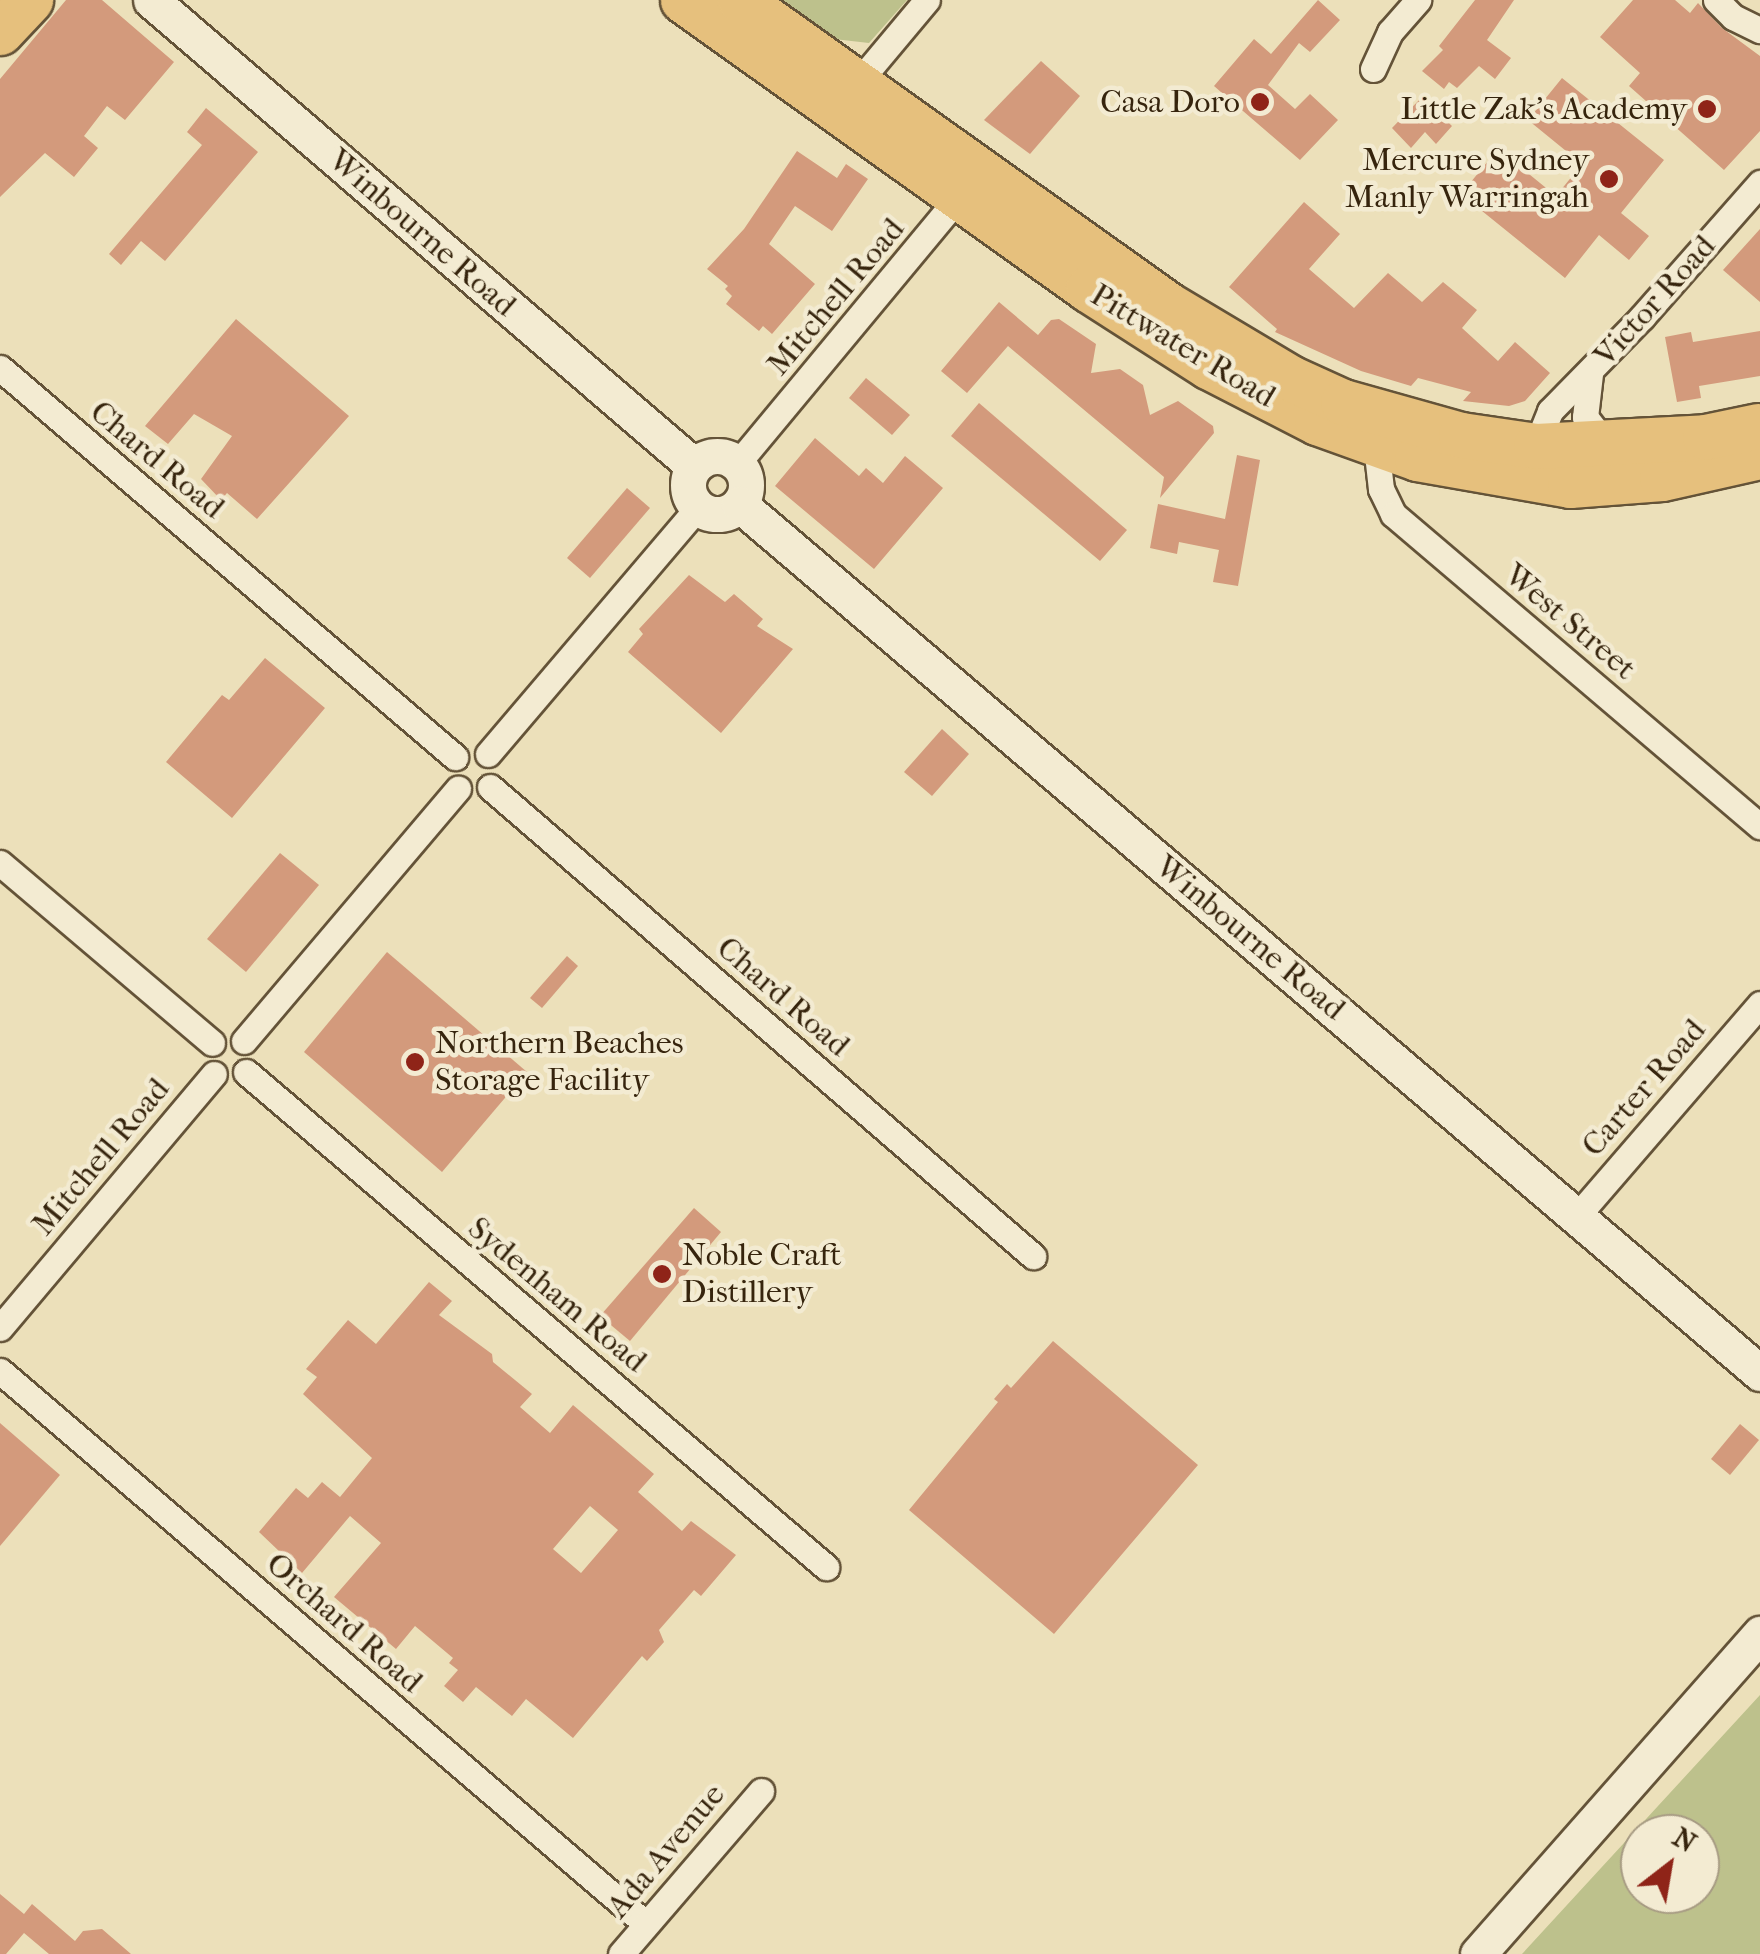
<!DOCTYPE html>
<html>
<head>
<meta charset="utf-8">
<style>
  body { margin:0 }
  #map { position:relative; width:1760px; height:1954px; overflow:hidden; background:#ece0ba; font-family:"IM FELL French Canon",serif }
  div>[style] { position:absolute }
  .green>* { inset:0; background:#bdc18c }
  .building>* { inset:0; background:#d39a7c }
  .roads { filter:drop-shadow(2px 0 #645338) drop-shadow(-2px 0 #645338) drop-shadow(0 2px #645338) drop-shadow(0 -2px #645338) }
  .street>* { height:25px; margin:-12.5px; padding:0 12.5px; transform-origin:12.5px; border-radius:12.5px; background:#f3ebd2 }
  .secondary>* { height:35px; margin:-17.5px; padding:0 17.5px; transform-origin:17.5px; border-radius:17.5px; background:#f3ebd2 }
  .secondary>.ring { margin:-17.5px; padding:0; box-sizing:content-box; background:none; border:35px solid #f3ebd2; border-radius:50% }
  .highway>* { height:45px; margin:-22.5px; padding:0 22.5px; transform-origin:22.5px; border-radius:22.5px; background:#e6c07d }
  .dots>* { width:28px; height:28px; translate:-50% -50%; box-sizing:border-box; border:5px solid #f3ebd2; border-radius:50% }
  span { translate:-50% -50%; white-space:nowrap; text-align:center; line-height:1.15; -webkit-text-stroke:9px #f3ebd2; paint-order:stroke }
  .poi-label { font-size:32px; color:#36240d }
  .right { translate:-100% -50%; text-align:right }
  .left { translate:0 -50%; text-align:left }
  .street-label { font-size:32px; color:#36240d }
  .north { position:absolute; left:1620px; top:1814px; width:100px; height:100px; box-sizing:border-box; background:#f3ebd2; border:2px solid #a79b83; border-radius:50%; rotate:31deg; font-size:28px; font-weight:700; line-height:40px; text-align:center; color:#36240d }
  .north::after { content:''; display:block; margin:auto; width:35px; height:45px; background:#8f2418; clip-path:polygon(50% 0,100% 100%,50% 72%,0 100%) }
</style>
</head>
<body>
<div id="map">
  <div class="green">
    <i style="clip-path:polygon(770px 0,907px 0,869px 43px,825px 38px)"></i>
    <i style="clip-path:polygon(evenodd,1760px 1695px,1760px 1954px,1522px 1954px,1760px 1695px,1700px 1834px,1700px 1894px,1640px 1894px,1640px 1834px,1700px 1834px)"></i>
  </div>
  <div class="building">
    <i style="clip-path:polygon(66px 0,102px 0,174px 62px,125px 120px,107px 106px,84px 136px,98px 148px,74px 177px,45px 153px,0 197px,0 79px)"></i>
    <i style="clip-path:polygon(1318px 0,1340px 20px,1310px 52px,1299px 43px,1268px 85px,1295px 109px,1310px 94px,1338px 120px,1300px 160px,1214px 86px,1254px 39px,1271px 54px)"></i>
    <i style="clip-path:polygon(1475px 0,1514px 0,1487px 40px,1511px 58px,1495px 79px,1479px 66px,1457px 88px,1449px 82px,1444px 89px,1422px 71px,1443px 50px,1439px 46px)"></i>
    <i style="clip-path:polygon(1633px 0,1675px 0,1690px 13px,1698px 3px,1722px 28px,1760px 56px,1760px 131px,1724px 170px,1629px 86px,1640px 73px,1600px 37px)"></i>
    <i style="clip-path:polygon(1041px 61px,1080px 96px,1030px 154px,984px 120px)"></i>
    <i style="clip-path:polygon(1562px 78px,1664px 160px,1621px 213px,1649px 236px,1629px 260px,1599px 235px,1565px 278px,1461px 194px,1498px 149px,1556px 196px,1582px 164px,1528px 120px)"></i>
    <i style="clip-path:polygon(1422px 97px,1452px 126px,1436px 144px,1425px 132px,1411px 148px,1392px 128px)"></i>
    <i style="clip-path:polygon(206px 108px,258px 152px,165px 261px,141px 241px,121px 265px,109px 254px,202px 145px,187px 132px)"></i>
    <i style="clip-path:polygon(797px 151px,837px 178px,846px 164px,868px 179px,832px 231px,795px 206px,769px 244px,815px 284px,772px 334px,763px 326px,759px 331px,726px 304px,732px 296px,725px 289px,728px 286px,707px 269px,744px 229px)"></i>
    <i style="clip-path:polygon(1304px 202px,1340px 234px,1309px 269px,1354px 308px,1388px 273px,1422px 302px,1443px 282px,1477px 310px,1462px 328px,1498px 361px,1515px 342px,1550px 373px,1525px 401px,1509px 406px,1463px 401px,1471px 392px,1418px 378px,1411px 386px,1361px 371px,1275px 332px,1277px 329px,1229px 287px)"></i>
    <i style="clip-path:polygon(1760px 229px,1760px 302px,1723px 270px)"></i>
    <i style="clip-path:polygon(999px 302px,1038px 335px,1051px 320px,1059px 319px,1096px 344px,1091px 373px,1120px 369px,1143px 385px,1150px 415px,1178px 401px,1213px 426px,1214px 433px,1160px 498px,1164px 477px,1008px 346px,967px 393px,941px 371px)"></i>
    <i style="clip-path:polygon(236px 319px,349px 416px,257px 519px,227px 493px,221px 500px,201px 479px,232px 436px,194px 414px,168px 444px,145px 426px)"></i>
    <i style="clip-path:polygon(1760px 331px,1760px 376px,1699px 386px,1701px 398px,1677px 402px,1665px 337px,1691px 332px,1693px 342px)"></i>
    <i style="clip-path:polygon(866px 378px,910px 415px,892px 435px,849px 398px)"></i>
    <i style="clip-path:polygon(979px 403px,1127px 530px,1100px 561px,951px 436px)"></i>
    <i style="clip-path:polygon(815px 438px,859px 476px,866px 468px,883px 483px,905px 456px,943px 488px,874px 569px,775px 486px)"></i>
    <i style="clip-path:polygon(1237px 455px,1260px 460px,1238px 586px,1213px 582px,1219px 550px,1179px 542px,1177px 554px,1150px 548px,1158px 504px,1225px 519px)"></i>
    <i style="clip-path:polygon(627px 488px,650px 508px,590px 578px,567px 558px)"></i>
    <i style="clip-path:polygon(689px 575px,725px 602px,734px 594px,763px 619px,757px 626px,793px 649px,721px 733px,628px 652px,643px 634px,639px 629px)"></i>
    <i style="clip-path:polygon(265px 658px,325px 708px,232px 818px,166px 762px,222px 695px,229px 700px)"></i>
    <i style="clip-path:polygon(942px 729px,969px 754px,932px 796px,904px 772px)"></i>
    <i style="clip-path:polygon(280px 853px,319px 885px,246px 972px,207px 939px)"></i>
    <i style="clip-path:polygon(387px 952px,527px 1072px,442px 1172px,304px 1052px)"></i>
    <i style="clip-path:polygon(567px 956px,578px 966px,542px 1008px,530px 998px)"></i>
    <i style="clip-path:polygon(694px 1208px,721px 1232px,630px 1341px,600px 1316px)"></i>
    <i style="clip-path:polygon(evenodd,429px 1282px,452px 1301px,439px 1315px,492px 1354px,493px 1362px,532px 1394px,520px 1407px,550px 1433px,573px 1405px,654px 1474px,638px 1492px,682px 1531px,691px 1521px,736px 1555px,701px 1596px,694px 1590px,659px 1630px,664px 1642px,647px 1661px,642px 1656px,573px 1738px,526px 1699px,512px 1716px,476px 1687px,463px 1702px,444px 1686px,458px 1670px,449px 1663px,453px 1658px,415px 1626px,396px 1649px,334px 1597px,381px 1543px,350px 1516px,302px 1573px,259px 1532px,296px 1488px,308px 1498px,322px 1482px,340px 1497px,372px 1458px,303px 1394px,317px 1377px,306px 1369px,348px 1320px,376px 1344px,429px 1282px,590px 1506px,618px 1530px,581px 1573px,553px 1549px,590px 1506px)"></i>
    <i style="clip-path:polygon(1053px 1341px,1198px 1465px,1054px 1634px,909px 1510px,998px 1402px,994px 1399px,1007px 1384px,1011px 1388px)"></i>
    <i style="clip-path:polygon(0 1423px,60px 1475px,0 1546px)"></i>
    <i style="clip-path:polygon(1740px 1424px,1759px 1440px,1730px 1475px,1711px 1459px)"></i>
    <i style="clip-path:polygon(0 1894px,24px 1914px,32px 1904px,75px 1941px,83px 1931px,102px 1929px,131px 1954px,49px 1954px,24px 1933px,6px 1954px,0 1954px)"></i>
  </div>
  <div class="roads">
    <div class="street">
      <i style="left:1716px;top:0;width:24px;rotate:45deg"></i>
      <i style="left:1733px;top:17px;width:30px;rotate:26deg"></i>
      <i style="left:1373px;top:69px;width:41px;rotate:-65.3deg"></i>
      <i style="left:1390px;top:32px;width:43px;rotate:-48.8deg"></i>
      <i style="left:850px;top:92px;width:120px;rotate:-50.1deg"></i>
      <i style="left:0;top:368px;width:599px;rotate:40.53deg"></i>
      <i style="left:1590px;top:374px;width:43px;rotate:96.6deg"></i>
      <i style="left:1585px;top:417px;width:33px;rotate:52deg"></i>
      <i style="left:1376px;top:445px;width:44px;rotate:83.5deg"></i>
      <i style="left:1381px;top:489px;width:28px;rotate:64deg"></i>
      <i style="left:1393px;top:514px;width:482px;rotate:40.4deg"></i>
      <i style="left:1536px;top:446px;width:38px;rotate:-68deg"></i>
      <i style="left:1550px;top:411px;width:132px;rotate:-45.6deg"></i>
      <i style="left:1642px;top:317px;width:179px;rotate:-48.6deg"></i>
      <i style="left:737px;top:464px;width:355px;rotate:-50.3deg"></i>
      <i style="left:488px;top:754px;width:324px;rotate:-49.6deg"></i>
      <i style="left:490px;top:787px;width:718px;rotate:40.82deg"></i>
      <i style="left:0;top:863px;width:278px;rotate:40.3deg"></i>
      <i style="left:244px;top:1041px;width:331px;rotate:-49.7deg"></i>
      <i style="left:246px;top:1072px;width:763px;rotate:40.48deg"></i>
      <i style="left:1577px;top:1216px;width:280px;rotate:-49.2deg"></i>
      <i style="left:0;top:1328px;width:332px;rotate:-49.9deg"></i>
      <i style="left:0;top:1371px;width:850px;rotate:40.56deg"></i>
      <i style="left:621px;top:1954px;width:215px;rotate:-49.3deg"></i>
    </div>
    <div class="secondary">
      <i style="left:151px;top:0;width:716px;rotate:40.64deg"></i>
      <i class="ring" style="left:688px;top:456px;width:23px;height:23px"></i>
      <i style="left:739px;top:504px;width:1341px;rotate:40.4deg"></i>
      <i style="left:1478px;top:1954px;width:427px;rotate:-48.6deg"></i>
    </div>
    <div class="highway">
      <i style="left:683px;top:0;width:498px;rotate:35.5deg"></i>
      <i style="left:1088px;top:289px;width:143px;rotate:32.7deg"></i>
      <i style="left:1208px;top:366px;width:123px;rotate:27.2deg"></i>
      <i style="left:1317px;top:422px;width:106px;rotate:19.8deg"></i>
      <i style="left:1417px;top:458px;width:155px;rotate:10deg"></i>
      <i style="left:1570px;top:485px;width:92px;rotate:-4.4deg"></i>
      <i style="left:1662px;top:478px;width:100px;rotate:-12.7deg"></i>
      <i style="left:740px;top:0;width:526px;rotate:35.47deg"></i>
      <i style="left:1168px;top:305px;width:142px;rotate:30.9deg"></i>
      <i style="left:1290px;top:378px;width:58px;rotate:24.4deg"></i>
      <i style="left:1343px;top:402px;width:123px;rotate:15.6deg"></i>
      <i style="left:1461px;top:435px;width:76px;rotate:8.3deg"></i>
      <i style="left:1536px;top:446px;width:169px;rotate:-3deg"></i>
      <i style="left:1705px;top:437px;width:54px;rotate:-11.7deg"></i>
      <i style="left:0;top:32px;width:44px;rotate:-46.8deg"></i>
    </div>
  </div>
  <div class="dots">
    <i style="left:1260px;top:102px;background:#8f2418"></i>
    <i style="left:1707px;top:109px;background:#8f2418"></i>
    <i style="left:1609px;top:179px;background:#8f2418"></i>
    <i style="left:415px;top:1062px;background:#8f2418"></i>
    <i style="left:662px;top:1274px;background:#8f2418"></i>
  </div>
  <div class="poi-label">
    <span class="right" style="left:1240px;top:102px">Casa Doro</span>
    <span class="right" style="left:1687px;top:109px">Little Zak's Academy</span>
    <span class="right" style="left:1589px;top:179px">Mercure Sydney<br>Manly Warringah</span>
    <span class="left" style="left:435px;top:1062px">Northern Beaches<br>Storage Facility</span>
    <span class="left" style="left:682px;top:1274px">Noble Craft<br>Distillery</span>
  </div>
  <div class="street-label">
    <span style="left:422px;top:233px;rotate:41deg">Winbourne Road</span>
    <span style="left:836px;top:297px;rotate:-50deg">Mitchell Road</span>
    <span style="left:1655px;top:301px;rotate:-48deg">Victor Road</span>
    <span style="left:1183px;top:346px;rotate:31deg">Pittwater Road</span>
    <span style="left:157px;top:460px;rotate:40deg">Chard Road</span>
    <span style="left:1570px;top:622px;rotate:40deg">West Street</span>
    <span style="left:1250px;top:938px;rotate:40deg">Winbourne Road</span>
    <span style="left:783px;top:997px;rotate:41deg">Chard Road</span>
    <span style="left:1644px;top:1088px;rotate:-49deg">Carter Road</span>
    <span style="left:101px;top:1157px;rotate:-50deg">Mitchell Road</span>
    <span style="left:557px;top:1295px;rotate:40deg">Sydenham Road</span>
    <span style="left:344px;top:1623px;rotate:41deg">Orchard Road</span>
    <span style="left:666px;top:1851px;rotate:-50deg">Ada Avenue</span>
  </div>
  <div class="north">N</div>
</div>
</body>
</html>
